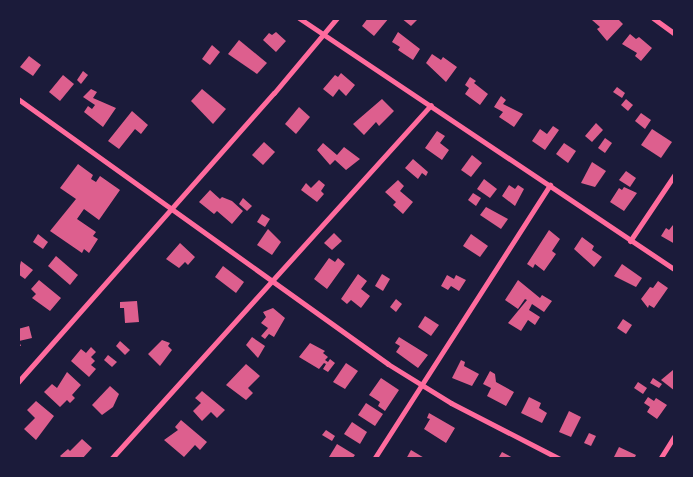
<!DOCTYPE html>
<html>
<head>
<meta charset="utf-8">
<style>
  body { margin:0 }
  #map { position:relative; width:693px; height:477px; overflow:hidden; background:#1b1b3a; font-family:"PT Sans Narrow",sans-serif }
  div>[style] { position:absolute }
  .building>* { inset:0; background:#dd5f8e }
  .minor>* { height:5px; margin:-2.5px; padding:0 2.5px; transform-origin:2.5px; border-radius:2.5px; background:#ff6b9d }
  span { translate:-50% -50%; white-space:nowrap; text-align:center; line-height:1.15; -webkit-text-stroke:5px #1b1b3a; paint-order:stroke }
  .frame { position:absolute; inset:0; border:20px solid #1b1b3a; pointer-events:none }
</style>
</head>
<body>
<div id="map">
  <div class="building">
    <i style="clip-path:polygon(368px 18px,389px 18px,374px 36px,362px 26px)"></i>
    <i style="clip-path:polygon(401px 18px,416px 18px,418px 19px,411px 26px)"></i>
    <i style="clip-path:polygon(593px 18px,617px 18px,623px 24px,607px 41px,597px 29px,600px 27px,592px 20px)"></i>
    <i style="clip-path:polygon(276px 32px,286px 41px,276px 52px,263px 40px,269px 33px,272px 35px)"></i>
    <i style="clip-path:polygon(398px 32px,420px 49px,413px 60px,398px 50px,400px 47px,392px 42px)"></i>
    <i style="clip-path:polygon(630px 34px,636px 39px,639px 37px,652px 48px,641px 61px,635px 56px,637px 53px,622px 44px)"></i>
    <i style="clip-path:polygon(239px 40px,267px 63px,257px 74px,228px 54px)"></i>
    <i style="clip-path:polygon(212px 45px,220px 52px,210px 65px,202px 59px)"></i>
    <i style="clip-path:polygon(432px 54px,441px 60px,443px 57px,457px 67px,446px 82px,426px 63px)"></i>
    <i style="clip-path:polygon(29px 56px,41px 65px,33px 76px,20px 67px)"></i>
    <i style="clip-path:polygon(83px 71px,88px 75px,81px 84px,77px 80px)"></i>
    <i style="clip-path:polygon(341px 73px,355px 85px,346px 96px,339px 89px,333px 97px,323px 89px,335px 75px,338px 77px)"></i>
    <i style="clip-path:polygon(63px 75px,74px 84px,60px 101px,49px 92px)"></i>
    <i style="clip-path:polygon(470px 77px,476px 81px,474px 83px,488px 94px,480px 105px,465px 94px,469px 88px,465px 85px)"></i>
    <i style="clip-path:polygon(617px 87px,625px 93px,622px 98px,613px 92px)"></i>
    <i style="clip-path:polygon(91px 89px,97px 92px,93px 98px,116px 108px,103px 127px,84px 112px,88px 106px,92px 109px,95px 105px,83px 97px)"></i>
    <i style="clip-path:polygon(202px 89px,226px 109px,213px 124px,191px 101px)"></i>
    <i style="clip-path:polygon(501px 96px,506px 100px,503px 104px,523px 114px,514px 127px,499px 117px,503px 112px,494px 107px)"></i>
    <i style="clip-path:polygon(382px 99px,394px 111px,379px 126px,376px 122px,364px 135px,353px 124px)"></i>
    <i style="clip-path:polygon(626px 99px,633px 105px,628px 111px,621px 105px)"></i>
    <i style="clip-path:polygon(299px 107px,310px 117px,296px 134px,285px 124px)"></i>
    <i style="clip-path:polygon(132px 111px,148px 125px,141px 134px,135px 129px,119px 149px,108px 141px)"></i>
    <i style="clip-path:polygon(641px 113px,651px 120px,645px 129px,635px 121px)"></i>
    <i style="clip-path:polygon(596px 123px,603px 130px,592px 142px,585px 136px)"></i>
    <i style="clip-path:polygon(553px 126px,559px 130px,545px 150px,532px 141px,540px 129px,547px 134px)"></i>
    <i style="clip-path:polygon(652px 129px,672px 142px,661px 158px,641px 145px)"></i>
    <i style="clip-path:polygon(437px 131px,445px 136px,440px 143px,449px 150px,442px 160px,425px 148px)"></i>
    <i style="clip-path:polygon(605px 138px,612px 143px,605px 153px,598px 148px)"></i>
    <i style="clip-path:polygon(264px 142px,275px 152px,263px 165px,252px 155px)"></i>
    <i style="clip-path:polygon(323px 143px,337px 155px,344px 147px,360px 159px,346px 170px,335px 160px,330px 165px,317px 150px)"></i>
    <i style="clip-path:polygon(564px 143px,576px 151px,568px 163px,556px 154px)"></i>
    <i style="clip-path:polygon(472px 155px,482px 163px,471px 177px,461px 170px)"></i>
    <i style="clip-path:polygon(413px 159px,428px 172px,426px 176px,422px 173px,418px 179px,405px 168px)"></i>
    <i style="clip-path:polygon(592px 162px,606px 171px,595px 187px,581px 183px)"></i>
    <i style="clip-path:polygon(78px 164px,93px 175px,91px 179px,96px 182px,100px 176px,120px 190px,99px 220px,84px 209px,77px 219px,96px 232px,93px 236px,98px 239px,89px 253px,84px 249px,82px 253px,50px 231px,76px 199px,60px 188px)"></i>
    <i style="clip-path:polygon(626px 171px,636px 178px,630px 187px,619px 180px)"></i>
    <i style="clip-path:polygon(484px 179px,497px 189px,490px 198px,477px 189px)"></i>
    <i style="clip-path:polygon(319px 180px,325px 185px,321px 191px,324px 194px,317px 202px,301px 190px,306px 183px,311px 188px)"></i>
    <i style="clip-path:polygon(398px 180px,404px 186px,400px 191px,413px 202px,403px 214px,393px 205px,396px 202px,385px 192px)"></i>
    <i style="clip-path:polygon(509px 185px,515px 189px,518px 185px,524px 189px,515px 206px,502px 196px)"></i>
    <i style="clip-path:polygon(624px 187px,637px 193px,624px 211px,610px 202px,619px 188px,622px 190px)"></i>
    <i style="clip-path:polygon(210px 190px,220px 199px,222px 197px,232px 201px,243px 211px,232px 224px,217px 211px,214px 214px,199px 202px)"></i>
    <i style="clip-path:polygon(473px 193px,481px 198px,476px 206px,468px 200px)"></i>
    <i style="clip-path:polygon(243px 198px,252px 206px,247px 211px,239px 204px)"></i>
    <i style="clip-path:polygon(486px 207px,508px 219px,501px 229px,480px 215px)"></i>
    <i style="clip-path:polygon(262px 214px,270px 219px,265px 227px,257px 222px)"></i>
    <i style="clip-path:polygon(673px 225px,675px 226px,675px 244px,661px 236px,666px 228px,669px 230px)"></i>
    <i style="clip-path:polygon(268px 229px,281px 242px,272px 255px,257px 245px)"></i>
    <i style="clip-path:polygon(549px 230px,560px 239px,552px 251px,556px 254px,544px 271px,535px 264px,533px 268px,527px 264px)"></i>
    <i style="clip-path:polygon(334px 233px,342px 241px,332px 250px,324px 243px)"></i>
    <i style="clip-path:polygon(38px 234px,48px 242px,43px 249px,33px 242px)"></i>
    <i style="clip-path:polygon(471px 234px,488px 246px,480px 257px,463px 246px)"></i>
    <i style="clip-path:polygon(582px 237px,594px 246px,592px 250px,602px 257px,594px 267px,574px 249px)"></i>
    <i style="clip-path:polygon(180px 243px,195px 257px,188px 265px,185px 262px,179px 268px,166px 259px)"></i>
    <i style="clip-path:polygon(56px 256px,78px 275px,70px 285px,48px 266px)"></i>
    <i style="clip-path:polygon(329px 258px,335px 262px,338px 258px,345px 264px,327px 289px,314px 279px)"></i>
    <i style="clip-path:polygon(21px 261px,33px 270px,25px 279px,18px 274px)"></i>
    <i style="clip-path:polygon(622px 264px,642px 278px,636px 287px,614px 276px)"></i>
    <i style="clip-path:polygon(223px 266px,244px 282px,236px 293px,215px 277px)"></i>
    <i style="clip-path:polygon(358px 274px,367px 281px,361px 289px,370px 296px,361px 308px,351px 300px,347px 304px,341px 299px)"></i>
    <i style="clip-path:polygon(382px 274px,390px 279px,383px 291px,375px 286px)"></i>
    <i style="clip-path:polygon(447px 275px,454px 279px,456px 275px,466px 280px,459px 291px,451px 286px,448px 290px,441px 286px)"></i>
    <i style="clip-path:polygon(39px 280px,61px 298px,50px 311px,32px 298px,36px 294px,31px 289px)"></i>
    <i style="clip-path:polygon(518px 280px,540px 298px,542px 295px,552px 301px,544px 312px,532px 304px,529px 310px,540px 317px,535px 325px,528px 320px,521px 331px,508px 323px,527px 300px,525px 299px,518px 309px,505px 300px)"></i>
    <i style="clip-path:polygon(658px 281px,668px 288px,654px 308px,649px 305px,648px 308px,641px 299px,650px 287px,653px 288px)"></i>
    <i style="clip-path:polygon(396px 299px,402px 304px,396px 312px,390px 307px)"></i>
    <i style="clip-path:polygon(137px 301px,139px 322px,125px 323px,124px 308px,120px 308px,120px 302px)"></i>
    <i style="clip-path:polygon(273px 308px,285px 318px,274px 337px,269px 334px,265px 339px,261px 336px,268px 328px,261px 323px,266px 317px,263px 312px)"></i>
    <i style="clip-path:polygon(425px 316px,439px 325px,431px 336px,418px 327px)"></i>
    <i style="clip-path:polygon(623px 319px,632px 325px,626px 334px,617px 328px)"></i>
    <i style="clip-path:polygon(29px 326px,32px 338px,19px 341px,21px 346px,18px 346px,18px 329px)"></i>
    <i style="clip-path:polygon(252px 337px,265px 346px,258px 358px,246px 345px)"></i>
    <i style="clip-path:polygon(399px 337px,428px 355px,418px 368px,396px 352px,400px 346px,395px 343px)"></i>
    <i style="clip-path:polygon(162px 340px,170px 343px,168px 346px,172px 350px,160px 366px,148px 354px)"></i>
    <i style="clip-path:polygon(120px 341px,130px 350px,125px 355px,116px 346px)"></i>
    <i style="clip-path:polygon(310px 343px,325px 351px,323px 353px,328px 357px,325px 360px,328px 362px,330px 359px,335px 363px,328px 372px,323px 369px,326px 364px,324px 363px,319px 369px,299px 357px)"></i>
    <i style="clip-path:polygon(91px 347px,96px 352px,91px 357px,95px 361px,91px 365px,96px 369px,89px 377px,71px 361px,81px 349px,86px 353px)"></i>
    <i style="clip-path:polygon(108px 355px,117px 362px,112px 367px,104px 360px)"></i>
    <i style="clip-path:polygon(461px 360px,465px 362px,464px 366px,479px 374px,472px 386px,452px 378px)"></i>
    <i style="clip-path:polygon(346px 363px,358px 371px,345px 389px,333px 382px)"></i>
    <i style="clip-path:polygon(246px 364px,260px 376px,248px 388px,253px 393px,246px 400px,226px 385px)"></i>
    <i style="clip-path:polygon(673px 370px,675px 372px,675px 391px,661px 380px)"></i>
    <i style="clip-path:polygon(490px 371px,495px 374px,496px 382px,514px 392px,506px 406px,487px 396px,491px 388px,483px 384px)"></i>
    <i style="clip-path:polygon(67px 372px,81px 385px,72px 395px,75px 398px,70px 403px,67px 400px,60px 407px,44px 392px,52px 384px,57px 388px)"></i>
    <i style="clip-path:polygon(381px 378px,399px 390px,385px 411px,378px 406px,380px 402px,369px 395px)"></i>
    <i style="clip-path:polygon(653px 378px,662px 384px,659px 388px,650px 383px)"></i>
    <i style="clip-path:polygon(638px 382px,647px 388px,643px 394px,634px 388px)"></i>
    <i style="clip-path:polygon(110px 386px,119px 394px,113px 407px,102px 415px,92px 405px)"></i>
    <i style="clip-path:polygon(202px 391px,225px 410px,217px 418px,211px 412px,202px 421px,193px 411px,201px 403px,195px 398px)"></i>
    <i style="clip-path:polygon(529px 397px,541px 403px,539px 408px,547px 413px,542px 423px,521px 413px)"></i>
    <i style="clip-path:polygon(648px 397px,654px 401px,656px 398px,667px 405px,657px 419px,647px 412px,650px 407px,644px 403px)"></i>
    <i style="clip-path:polygon(36px 401px,54px 416px,36px 440px,24px 429px,35px 418px,27px 410px)"></i>
    <i style="clip-path:polygon(366px 403px,383px 414px,375px 426px,358px 415px)"></i>
    <i style="clip-path:polygon(569px 411px,581px 417px,571px 437px,559px 432px)"></i>
    <i style="clip-path:polygon(429px 413px,455px 428px,446px 443px,424px 429px,430px 419px,427px 418px)"></i>
    <i style="clip-path:polygon(181px 420px,207px 442px,200px 450px,195px 445px,184px 457px,164px 440px,178px 430px,175px 427px)"></i>
    <i style="clip-path:polygon(352px 422px,367px 432px,360px 444px,344px 434px)"></i>
    <i style="clip-path:polygon(326px 430px,335px 436px,332px 441px,322px 435px)"></i>
    <i style="clip-path:polygon(589px 433px,596px 436px,591px 446px,584px 443px)"></i>
    <i style="clip-path:polygon(82px 439px,92px 448px,82px 459px,63px 459px,60px 456px,68px 449px,70px 451px)"></i>
    <i style="clip-path:polygon(337px 444px,355px 455px,352px 459px,329px 457px)"></i>
    <i style="clip-path:polygon(619px 447px,636px 455px,634px 459px,613px 459px)"></i>
    <i style="clip-path:polygon(411px 450px,426px 459px,406px 459px)"></i>
    <i style="clip-path:polygon(502px 452px,515px 459px,499px 457px)"></i>
  </div>
  <div class="minor">
    <i style="left:299px;top:18px;width:453px;rotate:33.8deg"></i>
    <i style="left:653px;top:18px;width:27px;rotate:36deg"></i>
    <i style="left:18px;top:99px;width:455px;rotate:35.6deg"></i>
    <i style="left:388px;top:364px;width:74px;rotate:31.8deg"></i>
    <i style="left:451px;top:403px;width:123px;rotate:27.2deg"></i>
    <i style="left:630px;top:241px;width:81px;rotate:-56.1deg"></i>
    <i style="left:18px;top:382px;width:386px;rotate:-48.5deg"></i>
    <i style="left:274px;top:93px;width:98px;rotate:-50deg"></i>
    <i style="left:111px;top:459px;width:477px;rotate:-47.9deg"></i>
    <i style="left:374px;top:459px;width:326px;rotate:-57.3deg"></i>
    <i style="left:660px;top:459px;width:28px;rotate:-58deg"></i>
  </div>
  <div class="frame"></div>
</div>
</body>
</html>
